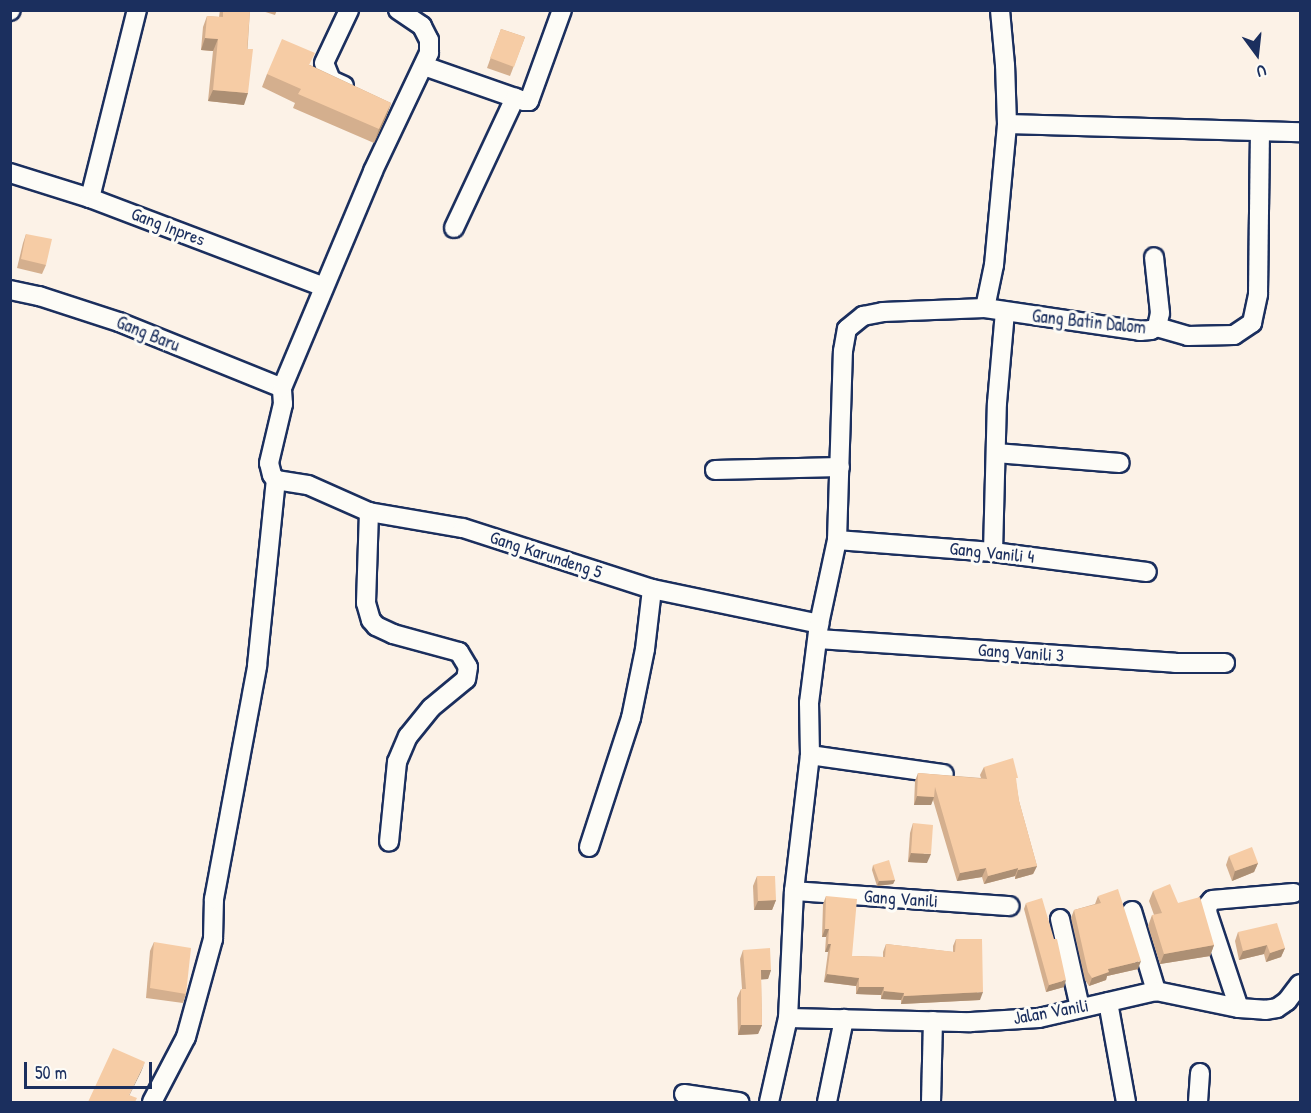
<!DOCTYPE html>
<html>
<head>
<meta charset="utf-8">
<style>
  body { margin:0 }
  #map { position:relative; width:1311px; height:1113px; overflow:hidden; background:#fcf2e7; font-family:"Patrick Hand",sans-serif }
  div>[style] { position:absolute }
  .roads { filter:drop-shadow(2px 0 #1b2f5e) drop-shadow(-2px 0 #1b2f5e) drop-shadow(0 2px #1b2f5e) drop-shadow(0 -2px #1b2f5e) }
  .street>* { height:18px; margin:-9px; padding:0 9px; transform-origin:9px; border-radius:9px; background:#fdfcf7 }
  .wall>* { inset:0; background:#d4af8e }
  .shaded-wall>* { inset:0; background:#ac8f74 }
  .building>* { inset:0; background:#f6cca5 }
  span { translate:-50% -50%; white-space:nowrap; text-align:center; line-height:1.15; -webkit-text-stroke:6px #fdfcf7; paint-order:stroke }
  .street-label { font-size:18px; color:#1b2f5e }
  .frame { position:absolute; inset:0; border:12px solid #1b2f5e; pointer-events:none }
  .north { position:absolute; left:1227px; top:24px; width:60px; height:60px; -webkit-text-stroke:4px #fdfcf7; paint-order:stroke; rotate:165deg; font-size:16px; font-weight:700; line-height:24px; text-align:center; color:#1b2f5e }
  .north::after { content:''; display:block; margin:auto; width:21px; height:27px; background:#1b2f5e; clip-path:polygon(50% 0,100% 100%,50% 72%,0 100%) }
  .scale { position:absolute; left:24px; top:1062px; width:128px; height:27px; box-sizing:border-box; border:3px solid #1b2f5e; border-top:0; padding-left:8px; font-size:18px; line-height:21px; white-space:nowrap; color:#1b2f5e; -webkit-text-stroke:4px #fdfcf7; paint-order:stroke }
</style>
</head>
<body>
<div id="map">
  <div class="roads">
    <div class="street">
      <i style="left:10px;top:11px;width:1px;rotate:-45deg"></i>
      <i style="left:424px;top:66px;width:106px;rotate:19.3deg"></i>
      <i style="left:524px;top:101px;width:5px"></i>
      <i style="left:529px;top:101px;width:97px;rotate:-70.1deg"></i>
      <i style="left:344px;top:86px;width:14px;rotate:-155deg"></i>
      <i style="left:331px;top:80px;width:18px;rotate:-112deg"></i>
      <i style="left:324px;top:63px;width:59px;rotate:-64.7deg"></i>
      <i style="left:1007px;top:124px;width:293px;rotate:1.6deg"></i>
      <i style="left:10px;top:173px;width:84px;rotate:17.4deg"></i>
      <i style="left:90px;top:198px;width:250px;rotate:20.8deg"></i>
      <i style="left:90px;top:198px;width:194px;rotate:-76deg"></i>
      <i style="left:454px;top:228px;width:144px;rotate:-64.9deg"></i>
      <i style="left:10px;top:290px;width:30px;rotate:12deg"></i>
      <i style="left:39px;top:296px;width:84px;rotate:18deg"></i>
      <i style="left:119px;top:322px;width:176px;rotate:22deg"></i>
      <i style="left:985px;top:308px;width:44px;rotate:-78.2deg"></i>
      <i style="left:994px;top:265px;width:142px;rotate:-84.7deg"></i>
      <i style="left:1007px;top:124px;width:59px;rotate:-91.9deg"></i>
      <i style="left:1005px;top:65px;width:55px;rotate:-95.2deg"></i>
      <i style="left:1157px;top:327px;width:32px;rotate:16deg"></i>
      <i style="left:1188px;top:336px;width:46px;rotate:-1.2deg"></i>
      <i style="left:1234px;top:335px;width:22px;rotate:-34deg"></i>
      <i style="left:1252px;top:323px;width:30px;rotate:-78deg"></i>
      <i style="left:1258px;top:294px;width:162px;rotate:-89.3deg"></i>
      <i style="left:996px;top:453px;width:124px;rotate:4.6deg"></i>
      <i style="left:715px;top:470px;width:125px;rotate:-1.4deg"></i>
      <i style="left:276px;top:480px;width:32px;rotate:9deg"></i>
      <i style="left:308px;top:485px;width:67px;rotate:23.9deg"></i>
      <i style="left:369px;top:512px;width:95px;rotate:9.7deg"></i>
      <i style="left:463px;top:528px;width:199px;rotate:17.9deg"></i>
      <i style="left:652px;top:589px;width:171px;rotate:11.8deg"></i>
      <i style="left:369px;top:512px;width:91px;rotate:91.9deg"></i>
      <i style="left:366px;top:603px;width:18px;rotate:74deg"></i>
      <i style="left:371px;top:620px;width:8px;rotate:50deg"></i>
      <i style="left:376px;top:626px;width:19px;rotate:25deg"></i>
      <i style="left:393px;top:634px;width:68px;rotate:15.3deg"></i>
      <i style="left:459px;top:652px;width:17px;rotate:59deg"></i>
      <i style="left:468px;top:667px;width:12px;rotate:99deg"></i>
      <i style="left:466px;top:679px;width:45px;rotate:140.4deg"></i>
      <i style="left:431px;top:708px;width:36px;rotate:129deg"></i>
      <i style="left:408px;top:736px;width:28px;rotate:113deg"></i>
      <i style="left:397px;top:762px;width:80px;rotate:95.7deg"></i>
      <i style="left:837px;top:540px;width:156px;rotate:4.4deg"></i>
      <i style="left:993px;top:552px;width:155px;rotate:7.4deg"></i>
      <i style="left:993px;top:552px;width:149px;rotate:-88.5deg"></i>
      <i style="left:997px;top:403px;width:91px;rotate:-85deg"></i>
      <i style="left:818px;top:639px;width:358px;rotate:3.8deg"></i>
      <i style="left:1175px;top:663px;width:50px"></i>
      <i style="left:810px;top:755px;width:135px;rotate:8.1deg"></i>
      <i style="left:589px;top:847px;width:136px;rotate:-72deg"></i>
      <i style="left:631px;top:718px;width:70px;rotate:-78.5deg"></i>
      <i style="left:645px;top:649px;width:60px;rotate:-83.3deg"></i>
      <i style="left:794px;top:891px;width:216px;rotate:4deg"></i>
      <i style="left:1132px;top:911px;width:84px;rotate:73.3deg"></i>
      <i style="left:1060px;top:919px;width:91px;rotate:77.3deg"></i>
      <i style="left:1108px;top:1002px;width:102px;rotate:79.8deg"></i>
      <i style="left:1239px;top:1008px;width:101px;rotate:-108.4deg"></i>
      <i style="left:1207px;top:912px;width:7px;rotate:-82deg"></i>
      <i style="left:1208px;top:905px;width:6px;rotate:-51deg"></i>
      <i style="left:1212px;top:900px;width:82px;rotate:-4.9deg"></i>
      <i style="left:788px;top:1018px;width:183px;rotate:1.3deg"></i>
      <i style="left:971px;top:1022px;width:68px;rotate:-3.4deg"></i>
      <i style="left:1039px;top:1018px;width:120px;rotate:-13deg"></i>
      <i style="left:1156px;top:991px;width:85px;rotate:11.6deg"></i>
      <i style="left:1239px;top:1008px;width:26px;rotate:4deg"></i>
      <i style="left:1265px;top:1010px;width:12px;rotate:-9deg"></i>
      <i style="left:1277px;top:1008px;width:12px;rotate:-35deg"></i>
      <i style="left:1287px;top:1001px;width:21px;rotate:-53deg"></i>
      <i style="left:684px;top:1094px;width:56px;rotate:8.3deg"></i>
      <i style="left:152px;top:1102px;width:73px;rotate:-62.4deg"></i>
      <i style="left:186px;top:1037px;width:102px;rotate:-74.6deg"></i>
      <i style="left:213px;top:939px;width:40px;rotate:-88.6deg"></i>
      <i style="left:214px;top:899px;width:237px;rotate:-79.5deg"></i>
      <i style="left:257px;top:666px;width:187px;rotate:-84.2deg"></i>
      <i style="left:276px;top:480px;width:6px;rotate:-129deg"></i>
      <i style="left:272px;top:475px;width:12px;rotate:-104deg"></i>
      <i style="left:269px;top:463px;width:61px;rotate:-76.7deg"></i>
      <i style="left:283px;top:404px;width:16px;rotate:-94deg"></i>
      <i style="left:282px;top:388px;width:235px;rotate:-67.2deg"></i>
      <i style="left:373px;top:171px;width:131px;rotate:-64.6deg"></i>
      <i style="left:429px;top:53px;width:13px;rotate:-90deg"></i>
      <i style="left:429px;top:40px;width:16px;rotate:-117deg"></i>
      <i style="left:422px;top:26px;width:29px;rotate:-146deg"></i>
      <i style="left:769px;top:1102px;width:86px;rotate:-77.3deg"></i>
      <i style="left:788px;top:1018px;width:127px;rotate:-87.3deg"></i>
      <i style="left:794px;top:891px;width:137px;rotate:-83.3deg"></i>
      <i style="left:810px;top:755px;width:52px;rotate:-91.1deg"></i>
      <i style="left:809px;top:703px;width:80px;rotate:-82.8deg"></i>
      <i style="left:819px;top:624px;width:86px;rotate:-77.9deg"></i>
      <i style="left:837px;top:540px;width:189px;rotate:-88.2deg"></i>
      <i style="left:843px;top:351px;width:22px;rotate:-80deg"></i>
      <i style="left:847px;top:329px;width:21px;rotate:-39deg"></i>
      <i style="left:863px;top:316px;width:20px;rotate:-11deg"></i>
      <i style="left:883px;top:312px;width:102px;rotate:-2.2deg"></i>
      <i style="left:985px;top:308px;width:157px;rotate:8.4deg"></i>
      <i style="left:1140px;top:331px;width:11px;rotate:-5deg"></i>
      <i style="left:1151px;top:330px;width:7px;rotate:-27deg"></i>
      <i style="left:1157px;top:327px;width:14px;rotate:-78deg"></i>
      <i style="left:1160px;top:313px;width:56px;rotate:-96.1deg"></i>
      <i style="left:827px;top:1102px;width:85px;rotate:-78.4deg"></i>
      <i style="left:931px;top:1102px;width:81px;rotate:-88.6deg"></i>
      <i style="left:1198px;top:1102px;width:29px;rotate:-86deg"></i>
    </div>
  </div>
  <div class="wall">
    <i style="clip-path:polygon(220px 10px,250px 10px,244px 105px,208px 101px,213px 51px,201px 50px,203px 27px,207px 16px,219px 17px)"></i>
    <i style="clip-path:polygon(259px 10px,277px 10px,275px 15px)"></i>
    <i style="clip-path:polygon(501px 29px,525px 37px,510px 76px,487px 68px)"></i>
    <i style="clip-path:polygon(310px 65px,391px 103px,386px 117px,374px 143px,293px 108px,295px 103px,262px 87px,267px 74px)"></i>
    <i style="clip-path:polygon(26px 234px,46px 265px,42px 274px,17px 268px,23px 243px)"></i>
    <i style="clip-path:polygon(984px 767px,1016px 783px,1019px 801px,1037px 866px,1033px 874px,1015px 879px,1015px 876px,984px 884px,982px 877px,957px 881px,933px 800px,931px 805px,914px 805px,915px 781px,918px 773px,981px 778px,980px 775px)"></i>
    <i style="clip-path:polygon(913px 823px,927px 863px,908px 862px,910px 833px)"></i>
    <i style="clip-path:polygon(1229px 856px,1258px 863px,1254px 872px,1232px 881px,1226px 865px)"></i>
    <i style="clip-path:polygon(873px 865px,895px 880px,893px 884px,877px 886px,872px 870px)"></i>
    <i style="clip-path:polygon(757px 876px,776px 900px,772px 910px,754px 910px,753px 886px)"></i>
    <i style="clip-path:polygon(1153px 891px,1178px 903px,1214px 945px,1210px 956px,1160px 964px,1148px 926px,1152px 915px,1154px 915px,1149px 901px)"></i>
    <i style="clip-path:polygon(826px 896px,852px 956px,883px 957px,883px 952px,886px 944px,953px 952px,953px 946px,956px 939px,980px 1000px,901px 1004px,901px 1000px,881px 999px,881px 995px,856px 994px,856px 986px,824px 982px,828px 952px,825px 952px,826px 937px,822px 937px,823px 904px)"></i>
    <i style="clip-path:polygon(1098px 896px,1138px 969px,1107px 976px,1106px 980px,1089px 986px,1085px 980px,1071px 918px,1074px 910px,1095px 904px)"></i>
    <i style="clip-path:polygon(1026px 903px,1064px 987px,1046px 992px,1024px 909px)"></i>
    <i style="clip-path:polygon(1238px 932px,1285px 948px,1281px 957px,1266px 962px,1264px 954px,1239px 960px,1235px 941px)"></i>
    <i style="clip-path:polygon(154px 942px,186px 994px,183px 1003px,146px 998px,150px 951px)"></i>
    <i style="clip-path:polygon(743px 950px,771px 970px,768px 979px,761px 979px,762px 1025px,758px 1034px,738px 1035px,737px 998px,741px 989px,742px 989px,740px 959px)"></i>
  </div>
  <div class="shaded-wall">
    <i style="clip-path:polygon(205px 38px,218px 39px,213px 51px,201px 50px)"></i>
    <i style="clip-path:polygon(213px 90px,248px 93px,244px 105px,208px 101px)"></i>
    <i style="clip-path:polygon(391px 103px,386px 117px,374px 143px,379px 129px)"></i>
    <i style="clip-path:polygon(917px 796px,934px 797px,931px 805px,914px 805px)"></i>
    <i style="clip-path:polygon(911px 853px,931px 854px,927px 863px,908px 862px)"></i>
    <i style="clip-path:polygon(1258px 863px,1254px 872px,1232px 881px,1235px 871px)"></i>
    <i style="clip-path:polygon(1037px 866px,1033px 874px,1015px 879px,1018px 870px)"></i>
    <i style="clip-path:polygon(986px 868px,982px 877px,957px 881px,960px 873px)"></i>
    <i style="clip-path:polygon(1018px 868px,1015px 876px,984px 884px,988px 876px)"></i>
    <i style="clip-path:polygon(895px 880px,893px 884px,877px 886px,879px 881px)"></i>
    <i style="clip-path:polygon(776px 900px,772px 910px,754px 910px,758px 901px)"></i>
    <i style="clip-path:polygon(825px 929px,829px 929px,826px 937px,822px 937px)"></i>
    <i style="clip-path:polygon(828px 944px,831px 944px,828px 952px,825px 952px)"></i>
    <i style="clip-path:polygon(1214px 945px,1210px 956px,1160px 964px,1164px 954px)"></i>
    <i style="clip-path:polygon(1267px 945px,1264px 954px,1239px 960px,1243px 951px)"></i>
    <i style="clip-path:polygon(1285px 948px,1281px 957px,1266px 962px,1270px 953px)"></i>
    <i style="clip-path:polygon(1141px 961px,1138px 969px,1107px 976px,1106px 980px,1089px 986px,1092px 978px,1108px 969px)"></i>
    <i style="clip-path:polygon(761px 970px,771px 970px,768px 979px,757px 980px)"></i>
    <i style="clip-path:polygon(827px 974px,859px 978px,856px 986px,824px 982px)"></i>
    <i style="clip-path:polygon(1066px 980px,1064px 987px,1046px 992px,1049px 985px)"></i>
    <i style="clip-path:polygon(859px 987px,884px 987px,881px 995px,856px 994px)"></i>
    <i style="clip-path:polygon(884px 991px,904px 993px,901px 1000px,881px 999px)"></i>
    <i style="clip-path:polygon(983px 992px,980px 1000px,901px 1004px,904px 996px)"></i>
    <i style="clip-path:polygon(741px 1025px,762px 1025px,758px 1034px,738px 1035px)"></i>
    <i style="clip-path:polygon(145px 1062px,141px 1072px,126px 1102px,129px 1095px)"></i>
  </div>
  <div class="building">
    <i style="clip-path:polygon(223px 10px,250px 10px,247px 49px,253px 49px,248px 93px,213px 90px,218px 39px,205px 38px,207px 16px,223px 17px)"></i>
    <i style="clip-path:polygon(501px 29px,525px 37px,514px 67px,490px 58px)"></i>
    <i style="clip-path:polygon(282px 39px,315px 53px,309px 65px,391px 103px,379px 129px,298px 94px,301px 89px,267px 74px)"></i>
    <i style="clip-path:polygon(26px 234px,52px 239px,46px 265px,21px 259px)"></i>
    <i style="clip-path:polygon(1013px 758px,1018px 778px,1016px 778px,1019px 801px,1037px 866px,1018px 870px,1018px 868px,988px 876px,986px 868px,960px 873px,935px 787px,934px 797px,917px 796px,918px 773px,987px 779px,984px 767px)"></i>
    <i style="clip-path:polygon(913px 823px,933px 825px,931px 854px,911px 853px)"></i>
    <i style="clip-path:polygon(1252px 847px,1258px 863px,1235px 871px,1229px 856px)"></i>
    <i style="clip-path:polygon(889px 860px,895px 880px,879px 881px,873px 865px)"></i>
    <i style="clip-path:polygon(757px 876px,775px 876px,776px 900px,758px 901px)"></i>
    <i style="clip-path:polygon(1170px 884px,1178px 903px,1200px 897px,1214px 945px,1164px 954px,1152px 915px,1162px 913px,1153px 891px)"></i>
    <i style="clip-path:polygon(1118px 889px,1141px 961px,1108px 969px,1109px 972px,1092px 978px,1088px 972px,1074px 910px,1101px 903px,1098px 896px)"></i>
    <i style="clip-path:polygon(826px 896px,857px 899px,852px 956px,885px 957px,886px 944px,955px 952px,956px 939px,982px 939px,983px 992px,904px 996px,904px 993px,884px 991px,884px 987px,859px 987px,859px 978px,827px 974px,831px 944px,828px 944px,829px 929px,825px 929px)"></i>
    <i style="clip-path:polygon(1042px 898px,1054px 939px,1057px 939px,1066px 980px,1049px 985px,1026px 903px)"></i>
    <i style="clip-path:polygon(1277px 923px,1285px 948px,1270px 953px,1267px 945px,1243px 951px,1238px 932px)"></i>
    <i style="clip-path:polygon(154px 942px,191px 948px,186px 994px,150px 988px)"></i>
    <i style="clip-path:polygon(770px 948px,771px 970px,761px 970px,762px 1025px,741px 1025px,741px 989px,746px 989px,743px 950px)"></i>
    <i style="clip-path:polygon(113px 1048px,145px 1062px,129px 1095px,137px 1098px,135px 1102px,88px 1102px)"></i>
  </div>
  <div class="street-label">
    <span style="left:168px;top:227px;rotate:21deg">Gang Inpres</span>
    <span style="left:1089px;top:322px;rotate:6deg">Gang Batin Dalom</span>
    <span style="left:148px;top:334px;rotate:22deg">Gang Baru</span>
    <span style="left:992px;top:553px;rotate:6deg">Gang Vanili 4</span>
    <span style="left:546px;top:555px;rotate:18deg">Gang Karundeng 5</span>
    <span style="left:1021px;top:653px;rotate:4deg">Gang Vanili 3</span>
    <span style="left:901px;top:899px;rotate:4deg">Gang Vanili</span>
    <span style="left:1051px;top:1012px;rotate:-10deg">Jalan Vanili</span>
  </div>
  <div class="frame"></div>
  <div class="north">U</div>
  <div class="scale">50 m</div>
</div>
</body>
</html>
